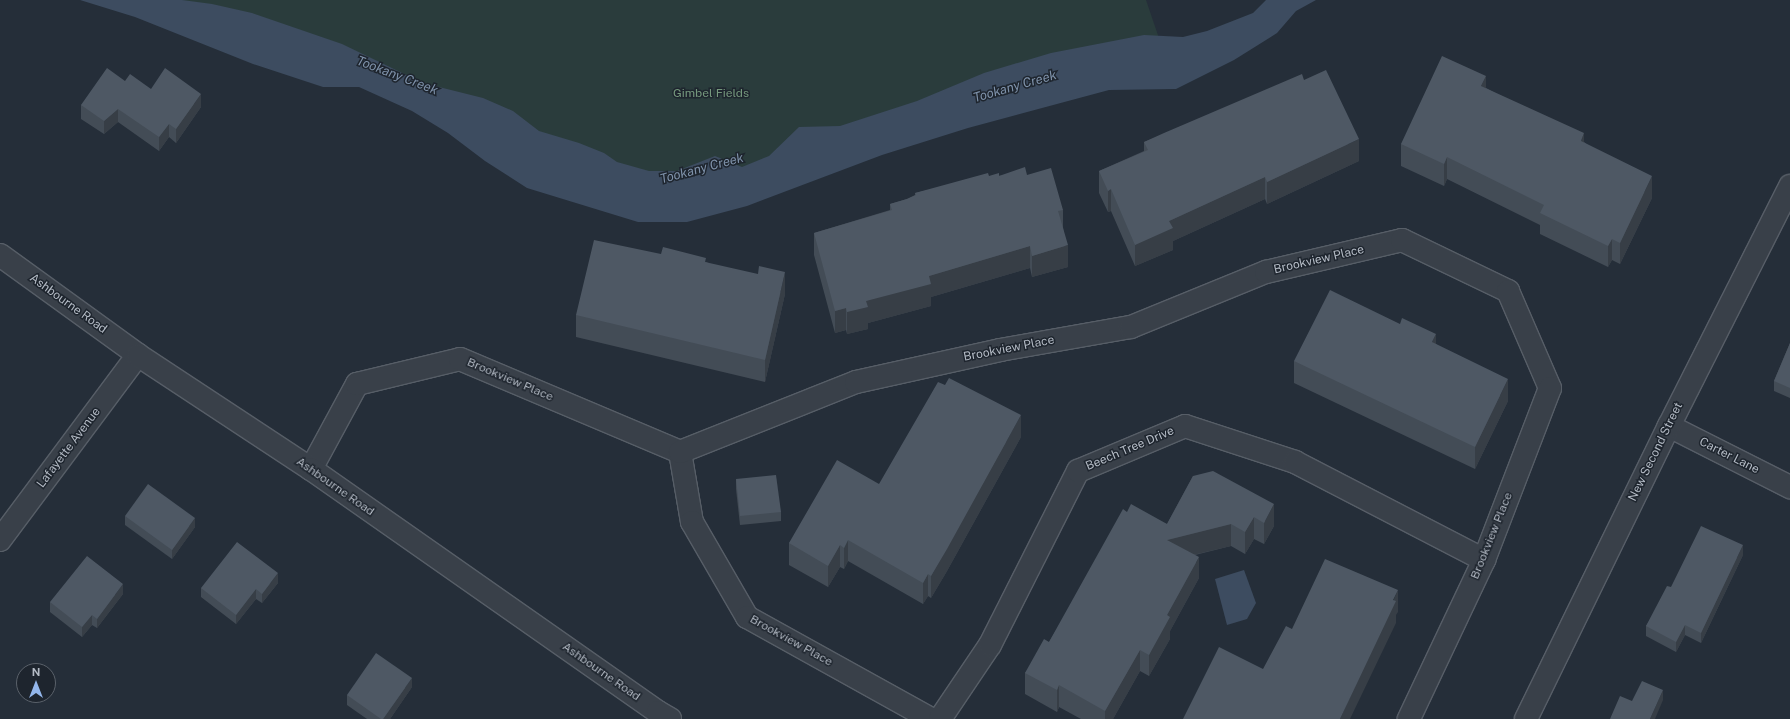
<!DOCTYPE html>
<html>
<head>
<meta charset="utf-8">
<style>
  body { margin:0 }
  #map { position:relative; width:1790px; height:719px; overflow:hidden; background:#252e39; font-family:"Public Sans",sans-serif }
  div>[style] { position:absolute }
  .green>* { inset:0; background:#2a3c3c }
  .water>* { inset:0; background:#3d4c60 }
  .roads { filter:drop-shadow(1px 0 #575e67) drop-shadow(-1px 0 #575e67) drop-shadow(0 1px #575e67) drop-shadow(0 -1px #575e67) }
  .minor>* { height:22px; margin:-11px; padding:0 11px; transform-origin:11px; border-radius:11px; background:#394049 }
  .tertiary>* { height:22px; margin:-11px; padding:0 11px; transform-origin:11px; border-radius:11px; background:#394049 }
  .wall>* { inset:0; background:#434c56 }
  .shaded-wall>* { inset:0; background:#373e46 }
  .building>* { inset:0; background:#4e5864 }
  span { translate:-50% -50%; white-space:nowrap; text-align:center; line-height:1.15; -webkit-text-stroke:3px #1e252e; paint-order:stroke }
  .park-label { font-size:12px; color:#75987d }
  .street-label { font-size:12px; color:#b4bbc5 }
  .water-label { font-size:13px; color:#7f92aa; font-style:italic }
  .north { position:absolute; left:16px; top:663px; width:40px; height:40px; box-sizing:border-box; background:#1e252e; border:1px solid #5a616a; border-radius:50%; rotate:0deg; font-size:11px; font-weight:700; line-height:16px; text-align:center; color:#b4bbc5 }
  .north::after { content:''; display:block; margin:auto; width:14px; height:18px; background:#93b6eb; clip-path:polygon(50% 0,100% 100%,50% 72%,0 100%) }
</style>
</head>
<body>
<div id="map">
  <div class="green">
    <i style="clip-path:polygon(157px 0,1146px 0,1161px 44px,716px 194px,589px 158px)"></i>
  </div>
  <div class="water">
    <i style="clip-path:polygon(80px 0,182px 0,212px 4px,252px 13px,342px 44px,423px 83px,483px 98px,513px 111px,539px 131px,579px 143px,604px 153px,617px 162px,649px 171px,677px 171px,715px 156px,742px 167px,769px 156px,799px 127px,840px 126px,917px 101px,984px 73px,1051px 53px,1144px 35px,1183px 37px,1207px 31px,1253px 13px,1266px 0,1316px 0,1296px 11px,1277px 33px,1234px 60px,1176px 89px,1109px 90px,968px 128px,882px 155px,747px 206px,687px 222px,638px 222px,527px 188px,485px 161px,448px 133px,412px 111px,359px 87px,323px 87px,253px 64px,135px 17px)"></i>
    <i style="clip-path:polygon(1244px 570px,1256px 603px,1247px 619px,1227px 625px,1215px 579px)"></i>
  </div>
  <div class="roads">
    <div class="minor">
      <i style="left:1669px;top:426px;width:136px;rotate:26.8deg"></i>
      <i style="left:680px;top:452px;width:71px;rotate:80.3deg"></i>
      <i style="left:692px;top:522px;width:110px;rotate:59.9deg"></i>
      <i style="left:747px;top:617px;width:210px;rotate:29deg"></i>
      <i style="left:311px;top:469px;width:97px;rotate:-61.6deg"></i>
      <i style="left:357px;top:384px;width:106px;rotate:-13.6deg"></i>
      <i style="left:460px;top:359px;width:239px;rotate:22.9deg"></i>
      <i style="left:680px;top:452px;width:189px;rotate:-21.7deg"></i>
      <i style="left:856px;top:382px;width:148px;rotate:-12.5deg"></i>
      <i style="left:1000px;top:350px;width:133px;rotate:-10deg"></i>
      <i style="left:1131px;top:327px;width:146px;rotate:-22.2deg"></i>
      <i style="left:1266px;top:272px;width:140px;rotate:-13.2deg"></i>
      <i style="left:1402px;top:240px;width:118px;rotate:25.7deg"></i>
      <i style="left:1508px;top:291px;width:106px;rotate:66.6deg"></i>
      <i style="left:1550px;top:388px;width:184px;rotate:111deg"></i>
      <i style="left:1484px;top:560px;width:176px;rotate:115.3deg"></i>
      <i style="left:0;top:540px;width:231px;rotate:-53.3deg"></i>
      <i style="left:940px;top:719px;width:89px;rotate:-56deg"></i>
      <i style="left:990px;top:645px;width:195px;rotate:-63.2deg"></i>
      <i style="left:1078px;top:471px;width:116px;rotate:-22.8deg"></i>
      <i style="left:1185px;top:426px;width:116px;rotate:18.1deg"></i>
      <i style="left:1295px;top:462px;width:213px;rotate:27.4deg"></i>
    </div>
    <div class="tertiary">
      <i style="left:0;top:255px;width:170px;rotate:35.9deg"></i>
      <i style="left:138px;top:355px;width:207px;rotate:33.4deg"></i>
      <i style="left:311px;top:469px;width:424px;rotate:35deg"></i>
      <i style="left:658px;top:712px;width:14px;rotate:30deg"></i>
      <i style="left:1526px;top:719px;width:326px;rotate:-64deg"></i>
      <i style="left:1669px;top:426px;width:269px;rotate:-63.2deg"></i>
    </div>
  </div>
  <div class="wall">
    <i style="clip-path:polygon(1304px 80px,1359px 161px,1267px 204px,1265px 199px,1173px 241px,1173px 250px,1135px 266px,1111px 211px,1108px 212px,1099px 193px,1099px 171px,1144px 151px,1144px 142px)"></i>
    <i style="clip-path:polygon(125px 81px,151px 89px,201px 107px,176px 143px,169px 137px,159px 151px,118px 122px,104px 134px,81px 119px,81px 105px)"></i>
    <i style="clip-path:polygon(1486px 88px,1584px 142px,1652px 198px,1620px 264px,1612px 260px,1608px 267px,1540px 234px,1540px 225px,1447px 179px,1444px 186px,1401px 166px,1401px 144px)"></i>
    <i style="clip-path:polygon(1027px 175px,1063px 210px,1063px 227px,1068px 267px,1032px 277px,1030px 268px,931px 297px,931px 306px,868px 323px,868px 329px,847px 334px,846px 330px,835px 333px,814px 255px,814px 233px,890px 210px,890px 204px,907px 199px,915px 195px,915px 193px,989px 176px)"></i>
    <i style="clip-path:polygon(661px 254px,706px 262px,785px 294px,765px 382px,576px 337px,576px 315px)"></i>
    <i style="clip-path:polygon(1790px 343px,1790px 398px,1774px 391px,1774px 381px)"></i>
    <i style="clip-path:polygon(1436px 344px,1508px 401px,1475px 469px,1294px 383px,1294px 361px)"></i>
    <i style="clip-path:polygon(1021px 437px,947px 571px,931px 598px,928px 596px,923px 604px,848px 561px,844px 569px,840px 567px,828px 587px,789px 565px,789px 543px,879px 484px)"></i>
    <i style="clip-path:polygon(1193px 476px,1274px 526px,1264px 544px,1254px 539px,1245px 554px,1231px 546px,1195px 555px,1199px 578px,1170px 631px,1170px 639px,1149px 676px,1140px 671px,1113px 719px,1081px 719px,1059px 707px,1057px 712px,1025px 694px,1025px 673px,1049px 642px,1127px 512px,1167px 524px)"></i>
    <i style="clip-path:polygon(736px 479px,781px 512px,781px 521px,740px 525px,736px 489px)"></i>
    <i style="clip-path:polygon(125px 516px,195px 527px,172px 559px,125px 525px)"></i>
    <i style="clip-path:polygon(1743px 555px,1701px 643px,1685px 635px,1676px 652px,1646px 636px,1646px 626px,1671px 587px)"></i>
    <i style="clip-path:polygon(278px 583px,262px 603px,256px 599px,236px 624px,201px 597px,201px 588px)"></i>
    <i style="clip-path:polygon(123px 594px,97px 628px,92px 625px,82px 637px,50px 612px,50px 602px)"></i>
    <i style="clip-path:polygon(412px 687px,390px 719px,367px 719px,347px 705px,347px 695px)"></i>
  </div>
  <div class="shaded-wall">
    <i style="clip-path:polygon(1486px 76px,1486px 98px,1481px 86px)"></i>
    <i style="clip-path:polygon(201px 94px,201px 107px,176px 143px,176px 129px)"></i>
    <i style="clip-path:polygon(118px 109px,118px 122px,104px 134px,104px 121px)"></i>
    <i style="clip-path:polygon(169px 124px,169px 137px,159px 151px,159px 137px)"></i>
    <i style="clip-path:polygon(1584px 133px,1584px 155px,1581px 141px)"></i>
    <i style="clip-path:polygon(1359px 139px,1359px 161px,1267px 204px,1267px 182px)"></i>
    <i style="clip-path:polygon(1447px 157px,1447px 179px,1444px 186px,1444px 164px)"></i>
    <i style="clip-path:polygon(1652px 176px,1652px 198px,1620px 264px,1620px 243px)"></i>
    <i style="clip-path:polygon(1265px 177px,1265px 199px,1173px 241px,1173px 250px,1135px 266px,1135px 245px,1169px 221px)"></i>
    <i style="clip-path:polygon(1111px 189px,1111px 211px,1108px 212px,1108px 191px)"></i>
    <i style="clip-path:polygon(1612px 239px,1612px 260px,1608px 267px,1608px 246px)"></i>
    <i style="clip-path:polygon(1068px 245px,1068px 267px,1032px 277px,1032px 256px)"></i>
    <i style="clip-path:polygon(1030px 246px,1030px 268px,931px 297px,931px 306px,868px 323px,868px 329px,847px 334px,847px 312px,866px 301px,929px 276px)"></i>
    <i style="clip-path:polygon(785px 272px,785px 294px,765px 382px,765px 360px)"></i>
    <i style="clip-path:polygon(846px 308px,846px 330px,835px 333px,835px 311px)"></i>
    <i style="clip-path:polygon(1436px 334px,1436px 356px,1432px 342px)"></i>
    <i style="clip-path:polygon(1508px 379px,1508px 401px,1475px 469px,1475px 447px)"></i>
    <i style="clip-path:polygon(1021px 415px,1021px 437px,947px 571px,931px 598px,931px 576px)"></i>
    <i style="clip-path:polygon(1274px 504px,1274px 526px,1264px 544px,1264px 523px)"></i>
    <i style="clip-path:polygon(1254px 517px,1254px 539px,1245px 554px,1245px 532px)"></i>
    <i style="clip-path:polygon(195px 518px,195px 527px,172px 559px,172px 550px)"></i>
    <i style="clip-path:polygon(1231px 524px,1231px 546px,1167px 561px,1167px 540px)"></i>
    <i style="clip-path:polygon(848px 540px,848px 561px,844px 569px,844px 548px)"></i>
    <i style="clip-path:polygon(840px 545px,840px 567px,828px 587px,828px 566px)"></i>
    <i style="clip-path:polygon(1743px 545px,1743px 555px,1701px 643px,1701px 633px)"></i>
    <i style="clip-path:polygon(1199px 557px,1199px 578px,1170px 631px,1170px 639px,1149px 676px,1149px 655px,1167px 615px)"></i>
    <i style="clip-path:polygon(278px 573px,278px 583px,262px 603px,262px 594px)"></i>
    <i style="clip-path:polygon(928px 574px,928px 596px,923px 604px,923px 583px)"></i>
    <i style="clip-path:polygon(123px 584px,123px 594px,97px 628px,97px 619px)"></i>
    <i style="clip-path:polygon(256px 589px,256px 599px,236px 624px,236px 615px)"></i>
    <i style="clip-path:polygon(1398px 590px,1398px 612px,1396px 615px,1396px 623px,1350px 719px,1340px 719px)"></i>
    <i style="clip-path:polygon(92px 615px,92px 625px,82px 637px,82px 627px)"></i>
    <i style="clip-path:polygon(1685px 625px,1685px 635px,1676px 652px,1676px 642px)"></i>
    <i style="clip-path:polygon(1140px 650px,1140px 671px,1113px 719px,1105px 719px,1105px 711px)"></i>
    <i style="clip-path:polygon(412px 678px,412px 687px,390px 719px,383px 719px)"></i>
    <i style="clip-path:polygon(1059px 685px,1059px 707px,1057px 712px,1057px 690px)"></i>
    <i style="clip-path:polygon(1663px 690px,1663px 700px,1655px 719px,1650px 719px)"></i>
  </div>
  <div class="building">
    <i style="clip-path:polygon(1442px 56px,1486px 76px,1481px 86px,1584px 133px,1581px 141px,1652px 176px,1620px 243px,1612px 239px,1608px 246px,1540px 213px,1544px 205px,1447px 157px,1444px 164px,1401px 144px)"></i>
    <i style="clip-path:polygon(107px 68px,125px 81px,130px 74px,151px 89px,165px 68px,201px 94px,176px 129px,169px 124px,159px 137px,118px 109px,104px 121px,81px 105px)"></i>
    <i style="clip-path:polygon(1326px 70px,1359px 139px,1267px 182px,1265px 177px,1169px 221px,1173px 228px,1135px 245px,1111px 189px,1108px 191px,1099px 171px,1148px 150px,1144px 142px,1164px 133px,1302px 74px,1304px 80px)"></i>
    <i style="clip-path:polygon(1025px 167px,1027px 175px,1051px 168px,1063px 210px,1058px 211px,1068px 245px,1032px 256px,1030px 246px,929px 276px,931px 284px,866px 301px,868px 307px,847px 312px,846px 308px,835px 311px,814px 233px,892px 210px,890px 204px,907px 199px,916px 195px,915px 193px,988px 173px,989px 176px,999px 173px,999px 176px)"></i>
    <i style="clip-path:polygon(594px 240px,661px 254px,663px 247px,706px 258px,705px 262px,758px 274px,759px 266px,785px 272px,765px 360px,576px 315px)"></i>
    <i style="clip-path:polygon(1330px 290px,1400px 324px,1402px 318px,1436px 334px,1432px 342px,1508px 379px,1475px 447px,1294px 361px)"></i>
    <i style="clip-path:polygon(1790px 343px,1790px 388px,1774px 381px)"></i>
    <i style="clip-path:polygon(949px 378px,1021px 415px,947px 549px,931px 576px,928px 574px,923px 583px,848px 540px,844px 548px,840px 545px,828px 566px,789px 543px,837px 460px,879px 484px,938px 382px,945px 385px)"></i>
    <i style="clip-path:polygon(1213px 471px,1274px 504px,1264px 523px,1254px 517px,1245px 532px,1231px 524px,1167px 540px,1199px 557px,1167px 615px,1170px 617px,1149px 655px,1140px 650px,1105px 711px,1059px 685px,1057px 690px,1025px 673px,1044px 639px,1049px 642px,1123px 509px,1127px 512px,1131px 504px,1167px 524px,1193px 476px)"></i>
    <i style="clip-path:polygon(776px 475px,781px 512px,740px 516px,736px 479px)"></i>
    <i style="clip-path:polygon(148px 484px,195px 518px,172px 550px,125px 516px)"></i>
    <i style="clip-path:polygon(1701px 526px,1743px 545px,1701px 633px,1685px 625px,1676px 642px,1646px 626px,1667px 586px,1671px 587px)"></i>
    <i style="clip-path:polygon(237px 542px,278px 573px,262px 594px,256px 589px,236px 615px,201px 588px)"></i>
    <i style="clip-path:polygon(87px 556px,123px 584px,97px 619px,92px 615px,82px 627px,50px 602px)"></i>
    <i style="clip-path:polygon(1325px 559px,1398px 590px,1393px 600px,1396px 601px,1340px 719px,1183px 719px,1219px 647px,1263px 669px,1286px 626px,1292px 629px)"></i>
    <i style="clip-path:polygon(376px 653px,412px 678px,383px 719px,381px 719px,347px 695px)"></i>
    <i style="clip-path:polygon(1642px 681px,1663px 690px,1650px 719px,1610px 719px,1620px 696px,1632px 701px)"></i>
  </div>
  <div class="park-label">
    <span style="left:711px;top:94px">Gimbel Fields</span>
  </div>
  <div class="street-label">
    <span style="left:1319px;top:260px;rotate:-13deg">Brookview Place</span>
    <span style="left:68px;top:304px;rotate:36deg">Ashbourne Road</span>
    <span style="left:1009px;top:349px;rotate:-11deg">Brookview Place</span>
    <span style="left:510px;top:380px;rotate:23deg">Brookview Place</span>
    <span style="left:69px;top:448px;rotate:-53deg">Lafayette Avenue</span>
    <span style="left:1130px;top:449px;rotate:-23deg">Beech Tree Drive</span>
    <span style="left:1656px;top:452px;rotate:-64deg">New Second Street</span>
    <span style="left:1729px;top:456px;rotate:27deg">Carter Lane</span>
    <span style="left:335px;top:487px;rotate:35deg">Ashbourne Road</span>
    <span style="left:1492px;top:536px;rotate:-68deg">Brookview Place</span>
    <span style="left:791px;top:641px;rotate:29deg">Brookview Place</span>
    <span style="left:601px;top:672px;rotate:35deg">Ashbourne Road</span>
  </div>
  <div class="water-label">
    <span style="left:397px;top:76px;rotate:21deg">Tookany Creek</span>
    <span style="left:1015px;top:87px;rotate:-16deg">Tookany Creek</span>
    <span style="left:702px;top:169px;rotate:-15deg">Tookany Creek</span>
  </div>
  <div class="north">N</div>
</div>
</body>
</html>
